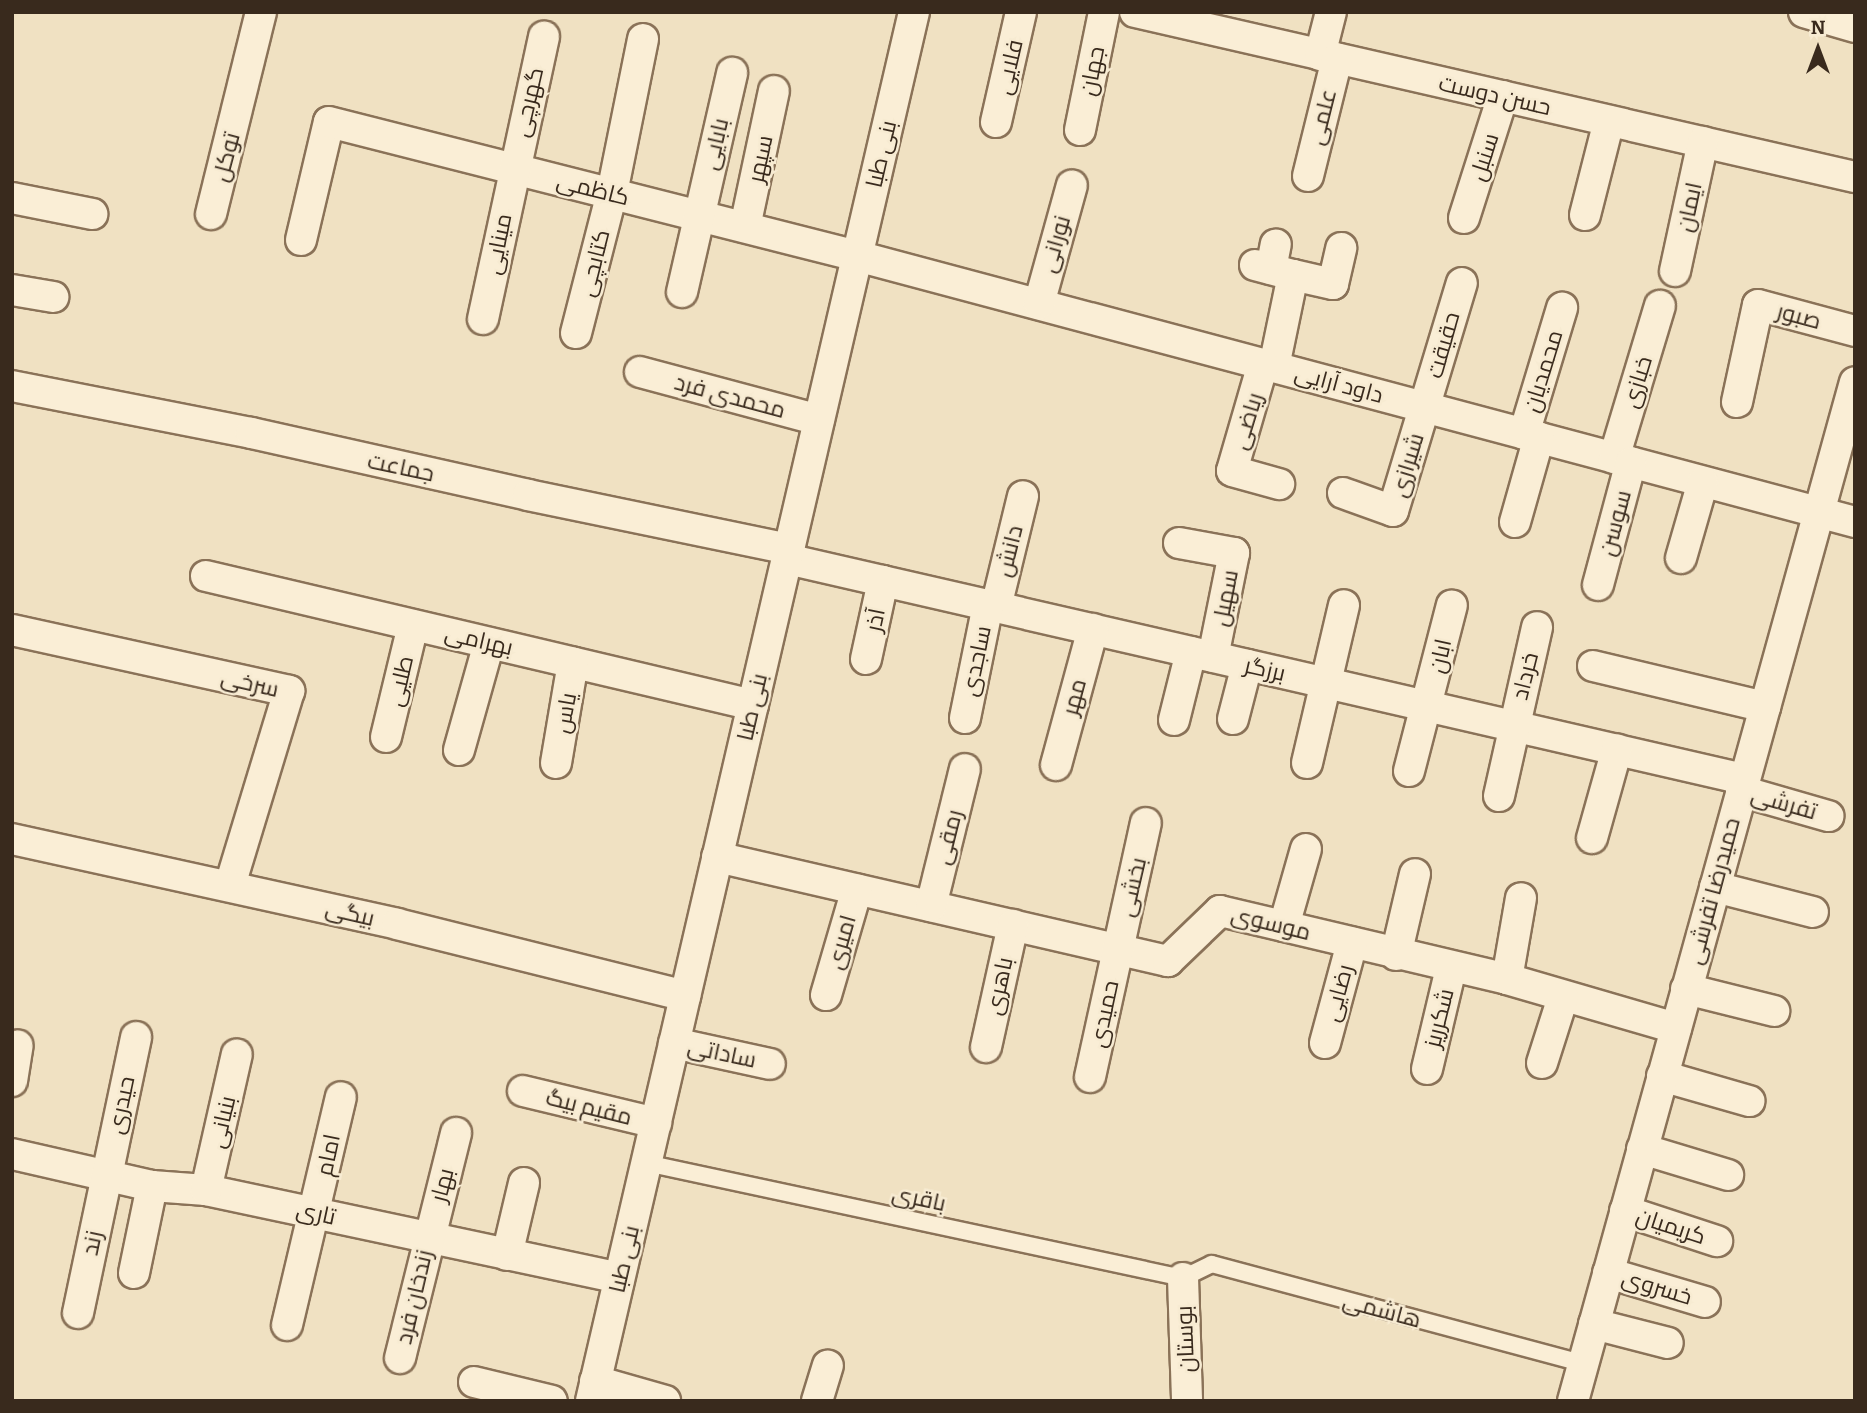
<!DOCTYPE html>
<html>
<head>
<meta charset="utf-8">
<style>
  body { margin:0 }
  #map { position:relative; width:1867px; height:1413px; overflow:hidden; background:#f0e1c2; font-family:Bitter,Cairo,serif }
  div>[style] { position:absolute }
  .roads { filter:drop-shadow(2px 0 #8a7258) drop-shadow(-2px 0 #8a7258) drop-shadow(0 2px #8a7258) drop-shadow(0 -2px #8a7258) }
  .lane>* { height:16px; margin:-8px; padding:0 8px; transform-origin:8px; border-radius:8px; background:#faeed6 }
  .street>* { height:30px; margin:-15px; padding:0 15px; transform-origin:15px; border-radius:15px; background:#faeed6 }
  span { translate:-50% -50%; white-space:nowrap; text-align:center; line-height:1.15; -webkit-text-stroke:5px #f7ebd2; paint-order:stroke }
  .street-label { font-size:23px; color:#392a1d }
  .frame { position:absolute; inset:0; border:14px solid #392a1d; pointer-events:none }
  .north { position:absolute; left:1783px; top:14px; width:70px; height:70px; -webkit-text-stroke:5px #f7ebd2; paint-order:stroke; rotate:0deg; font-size:19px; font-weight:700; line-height:28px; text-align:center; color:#392a1d }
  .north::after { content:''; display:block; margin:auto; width:24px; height:32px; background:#392a1d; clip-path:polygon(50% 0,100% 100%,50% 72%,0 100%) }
</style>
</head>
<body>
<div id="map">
  <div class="roads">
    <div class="lane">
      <i style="left:646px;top:1163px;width:549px;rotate:12.09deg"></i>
      <i style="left:1183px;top:1278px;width:32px;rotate:-26deg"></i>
      <i style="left:1212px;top:1264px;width:385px;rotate:15deg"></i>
    </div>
    <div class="street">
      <i style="left:1135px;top:12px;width:739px;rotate:12.91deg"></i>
      <i style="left:1804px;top:12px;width:53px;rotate:16.4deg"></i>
      <i style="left:1320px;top:55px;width:44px;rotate:-75.7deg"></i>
      <i style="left:996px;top:122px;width:113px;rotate:-77.2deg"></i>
      <i style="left:1080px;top:130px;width:120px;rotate:-78.5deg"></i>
      <i style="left:1308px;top:176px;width:121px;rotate:-76.1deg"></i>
      <i style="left:12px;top:198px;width:82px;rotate:11.3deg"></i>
      <i style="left:211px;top:214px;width:208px;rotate:-76.1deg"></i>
      <i style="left:1585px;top:215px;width:97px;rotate:-75.7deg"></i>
      <i style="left:1464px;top:218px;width:128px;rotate:-72.3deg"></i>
      <i style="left:745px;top:227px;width:139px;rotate:-78deg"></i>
      <i style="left:301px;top:240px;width:121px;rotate:-76.7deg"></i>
      <i style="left:329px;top:122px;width:545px;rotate:14.24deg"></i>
      <i style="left:857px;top:256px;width:1033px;rotate:14.92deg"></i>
      <i style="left:1255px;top:265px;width:39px;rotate:15deg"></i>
      <i style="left:1293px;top:275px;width:94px;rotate:101.7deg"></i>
      <i style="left:1271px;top:269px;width:25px;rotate:-79deg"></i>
      <i style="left:1675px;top:271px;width:132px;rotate:-77.8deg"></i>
      <i style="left:1293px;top:275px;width:41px;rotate:12.7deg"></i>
      <i style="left:1333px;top:284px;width:37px;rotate:-77deg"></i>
      <i style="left:12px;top:290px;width:42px;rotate:9.7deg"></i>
      <i style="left:682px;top:292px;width:225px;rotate:-77.1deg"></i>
      <i style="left:1039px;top:304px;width:123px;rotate:-74.5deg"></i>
      <i style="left:483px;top:319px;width:289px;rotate:-77.8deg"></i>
      <i style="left:576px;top:333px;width:145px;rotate:-75.6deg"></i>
      <i style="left:612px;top:193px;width:157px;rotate:-78.6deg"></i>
      <i style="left:1263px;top:364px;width:111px;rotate:106.2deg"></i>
      <i style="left:1232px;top:471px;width:49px;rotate:15.5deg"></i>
      <i style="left:640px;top:372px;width:185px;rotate:15deg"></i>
      <i style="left:12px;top:386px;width:244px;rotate:11.1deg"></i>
      <i style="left:251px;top:433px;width:284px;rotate:12.6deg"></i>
      <i style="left:528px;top:495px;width:267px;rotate:11.7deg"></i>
      <i style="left:1737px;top:402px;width:99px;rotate:-77.8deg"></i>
      <i style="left:1758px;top:305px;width:100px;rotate:15deg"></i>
      <i style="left:1524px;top:434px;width:132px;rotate:-73.2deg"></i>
      <i style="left:1614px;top:458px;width:159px;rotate:-73.2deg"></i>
      <i style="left:1343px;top:493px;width:53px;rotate:19.8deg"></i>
      <i style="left:1393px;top:511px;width:238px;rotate:-73.2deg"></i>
      <i style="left:1515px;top:522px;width:88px;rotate:-74.2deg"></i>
      <i style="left:1179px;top:543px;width:56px;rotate:10.3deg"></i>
      <i style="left:1234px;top:553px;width:106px;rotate:101.4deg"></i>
      <i style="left:1681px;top:558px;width:79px;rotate:-73.9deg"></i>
      <i style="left:787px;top:559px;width:982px;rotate:12.95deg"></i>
      <i style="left:206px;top:576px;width:562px;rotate:13.27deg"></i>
      <i style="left:1598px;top:585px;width:127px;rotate:-75deg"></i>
      <i style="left:996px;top:607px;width:114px;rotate:-76.3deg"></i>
      <i style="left:12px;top:630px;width:284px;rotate:12.4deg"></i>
      <i style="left:289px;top:691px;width:203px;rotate:106.9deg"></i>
      <i style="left:866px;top:659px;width:80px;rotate:-77.7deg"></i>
      <i style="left:1593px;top:666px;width:177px;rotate:13.4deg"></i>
      <i style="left:965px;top:718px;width:115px;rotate:-78.5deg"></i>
      <i style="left:1233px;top:719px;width:56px;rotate:-75.5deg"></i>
      <i style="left:1174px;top:720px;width:70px;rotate:-76deg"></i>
      <i style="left:386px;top:737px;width:115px;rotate:-76.4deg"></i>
      <i style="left:459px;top:750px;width:111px;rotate:-74.3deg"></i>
      <i style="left:556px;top:763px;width:102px;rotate:-80.4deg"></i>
      <i style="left:1307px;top:763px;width:162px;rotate:-76.8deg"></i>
      <i style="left:1056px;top:765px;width:141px;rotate:-74.8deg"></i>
      <i style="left:1409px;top:771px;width:171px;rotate:-75.5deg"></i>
      <i style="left:1741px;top:791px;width:91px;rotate:16deg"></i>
      <i style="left:1499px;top:796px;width:173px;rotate:-77.3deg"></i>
      <i style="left:1592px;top:838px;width:92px;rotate:-74.3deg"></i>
      <i style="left:12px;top:839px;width:394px;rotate:12.4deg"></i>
      <i style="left:397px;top:924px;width:297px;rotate:14deg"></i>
      <i style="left:717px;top:857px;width:463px;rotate:13deg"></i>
      <i style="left:1168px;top:961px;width:72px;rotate:-43.9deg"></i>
      <i style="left:1220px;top:911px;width:295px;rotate:13.3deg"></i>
      <i style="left:1507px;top:979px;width:176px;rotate:16.2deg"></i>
      <i style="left:1715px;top:887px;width:101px;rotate:14.3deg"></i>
      <i style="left:931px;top:906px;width:141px;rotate:-76.1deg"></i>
      <i style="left:1284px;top:926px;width:80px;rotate:-74.1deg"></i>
      <i style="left:1396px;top:955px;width:83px;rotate:-76.8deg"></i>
      <i style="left:1507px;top:979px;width:82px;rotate:-80.2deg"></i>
      <i style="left:1686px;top:989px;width:91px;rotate:14deg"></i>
      <i style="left:826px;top:995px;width:110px;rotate:-73.7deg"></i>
      <i style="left:674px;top:1043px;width:98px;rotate:12.3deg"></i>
      <i style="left:1325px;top:1043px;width:104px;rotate:-74.9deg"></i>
      <i style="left:986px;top:1047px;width:125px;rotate:-77.5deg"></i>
      <i style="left:1542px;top:1063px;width:69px;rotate:-72.3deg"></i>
      <i style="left:1427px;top:1069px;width:104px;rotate:-76.6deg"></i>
      <i style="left:1662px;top:1076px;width:91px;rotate:16deg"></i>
      <i style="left:1090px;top:1077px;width:260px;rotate:-77.6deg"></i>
      <i style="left:12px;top:1081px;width:36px;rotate:-81deg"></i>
      <i style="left:523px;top:1091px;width:137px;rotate:13.5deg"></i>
      <i style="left:1642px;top:1149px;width:90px;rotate:16.8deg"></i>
      <i style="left:12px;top:1154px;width:144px;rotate:12.9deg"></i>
      <i style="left:152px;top:1186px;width:54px;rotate:4.2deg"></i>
      <i style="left:206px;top:1190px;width:422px;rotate:12deg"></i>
      <i style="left:206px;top:1190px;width:139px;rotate:-77.2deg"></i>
      <i style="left:1625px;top:1211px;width:97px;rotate:18.1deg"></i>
      <i style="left:507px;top:1255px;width:74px;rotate:-76.7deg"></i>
      <i style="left:134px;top:1273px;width:89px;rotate:-78.3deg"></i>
      <i style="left:1608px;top:1273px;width:101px;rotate:16.6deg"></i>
      <i style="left:1183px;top:1278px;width:123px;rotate:88.1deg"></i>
      <i style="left:78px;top:1313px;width:282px;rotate:-78.1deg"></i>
      <i style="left:1594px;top:1324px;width:76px;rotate:14.4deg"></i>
      <i style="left:287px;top:1325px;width:234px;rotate:-76.7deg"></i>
      <i style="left:400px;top:1358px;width:232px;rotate:-76deg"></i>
      <i style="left:595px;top:1381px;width:73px;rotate:15.9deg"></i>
      <i style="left:474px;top:1382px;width:80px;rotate:13.7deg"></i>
      <i style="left:591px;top:1401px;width:1426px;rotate:-76.91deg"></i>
      <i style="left:817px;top:1401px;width:37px;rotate:-73deg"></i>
      <i style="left:1573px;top:1401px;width:1057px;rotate:-74.53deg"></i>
    </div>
  </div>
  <div class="street-label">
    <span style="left:1009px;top:67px;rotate:-77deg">فلایی</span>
    <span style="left:1092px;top:71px;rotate:-79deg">جهان</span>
    <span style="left:1495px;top:95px;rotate:13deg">حسن دوست</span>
    <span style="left:528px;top:102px;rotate:-77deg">گهرچی</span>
    <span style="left:1322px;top:117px;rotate:-76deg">علمی</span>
    <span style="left:715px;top:144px;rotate:-77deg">بابایی</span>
    <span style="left:881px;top:154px;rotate:-77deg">بنی طبا</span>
    <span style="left:226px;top:157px;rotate:-75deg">توکل</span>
    <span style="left:1484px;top:157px;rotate:-72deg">سنبل</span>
    <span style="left:760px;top:159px;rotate:-78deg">سپهر</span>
    <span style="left:593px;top:189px;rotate:14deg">کاظمی</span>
    <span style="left:1689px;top:207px;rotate:-78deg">ایمان</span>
    <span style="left:498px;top:244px;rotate:-79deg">مینایی</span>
    <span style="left:1055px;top:244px;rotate:-74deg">نورانی</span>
    <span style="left:594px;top:263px;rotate:-76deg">کتابچی</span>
    <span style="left:1799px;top:316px;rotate:15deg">صبور</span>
    <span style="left:1443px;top:345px;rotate:-74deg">حقیقت</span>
    <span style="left:1543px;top:371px;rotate:-73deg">محمدیان</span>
    <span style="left:1637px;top:382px;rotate:-73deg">خبازی</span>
    <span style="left:1339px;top:384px;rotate:15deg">داود آرایی</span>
    <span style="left:730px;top:396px;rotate:15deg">محمدی فرد</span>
    <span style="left:1247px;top:421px;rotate:-73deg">ریاضی</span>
    <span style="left:1407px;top:465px;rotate:-73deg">شیرازی</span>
    <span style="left:401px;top:467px;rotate:12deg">جماعت</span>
    <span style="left:1615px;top:523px;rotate:-75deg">سوسن</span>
    <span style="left:1009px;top:551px;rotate:-76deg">دانش</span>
    <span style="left:1225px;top:598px;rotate:-79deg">سهیل</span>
    <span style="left:875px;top:620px;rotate:-78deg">آذر</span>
    <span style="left:479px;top:640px;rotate:13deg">بهرامی</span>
    <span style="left:1440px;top:656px;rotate:-77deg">ابان</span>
    <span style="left:976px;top:661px;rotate:-78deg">ساجدی</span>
    <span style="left:1265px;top:669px;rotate:13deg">برزگر</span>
    <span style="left:1525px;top:676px;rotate:-76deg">خرداد</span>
    <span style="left:400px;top:681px;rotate:-77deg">طلیی</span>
    <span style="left:250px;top:683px;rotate:13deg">سرخی</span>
    <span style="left:1074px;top:697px;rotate:-75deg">مهر</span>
    <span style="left:752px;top:707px;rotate:-77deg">بنی طبا</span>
    <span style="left:565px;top:713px;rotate:-80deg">یاس</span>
    <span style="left:1784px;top:803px;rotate:16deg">تفرشی</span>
    <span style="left:948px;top:837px;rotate:-76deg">رمقی</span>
    <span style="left:1132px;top:887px;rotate:-77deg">بخشی</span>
    <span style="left:1713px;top:891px;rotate:-75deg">حمیدرضا تفرشی</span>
    <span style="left:350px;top:913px;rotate:13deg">بیگی</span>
    <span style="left:1271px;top:923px;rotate:14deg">موسوی</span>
    <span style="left:841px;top:942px;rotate:-74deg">امیری</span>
    <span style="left:999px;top:986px;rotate:-78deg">باهری</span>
    <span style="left:1338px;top:993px;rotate:-75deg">رضایی</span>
    <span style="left:1104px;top:1014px;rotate:-78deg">حمیدی</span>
    <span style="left:1439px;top:1018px;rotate:-76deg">شکرریز</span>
    <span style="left:722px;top:1053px;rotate:12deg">ساداتی</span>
    <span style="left:121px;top:1105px;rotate:-78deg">حیدری</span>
    <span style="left:589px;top:1107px;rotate:14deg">مقیم بیگ</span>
    <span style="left:222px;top:1122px;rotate:-77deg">بنیانی</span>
    <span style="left:328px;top:1155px;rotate:-78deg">امام</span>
    <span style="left:442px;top:1185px;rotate:-75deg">بهار</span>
    <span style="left:919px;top:1198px;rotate:12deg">باقری</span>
    <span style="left:316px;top:1213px;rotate:12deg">تاری</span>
    <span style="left:1671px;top:1226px;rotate:18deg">کریمیان</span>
    <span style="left:92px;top:1243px;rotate:-78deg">زند</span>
    <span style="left:624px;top:1259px;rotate:-77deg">بنی طبا</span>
    <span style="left:1657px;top:1287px;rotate:17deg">خسروی</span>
    <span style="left:414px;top:1297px;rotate:-77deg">زندخان فرد</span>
    <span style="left:1382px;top:1310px;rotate:15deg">هاشمی</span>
    <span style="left:1185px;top:1339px;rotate:-92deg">بوستان</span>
  </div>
  <div class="frame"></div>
  <div class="north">N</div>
</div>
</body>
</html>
